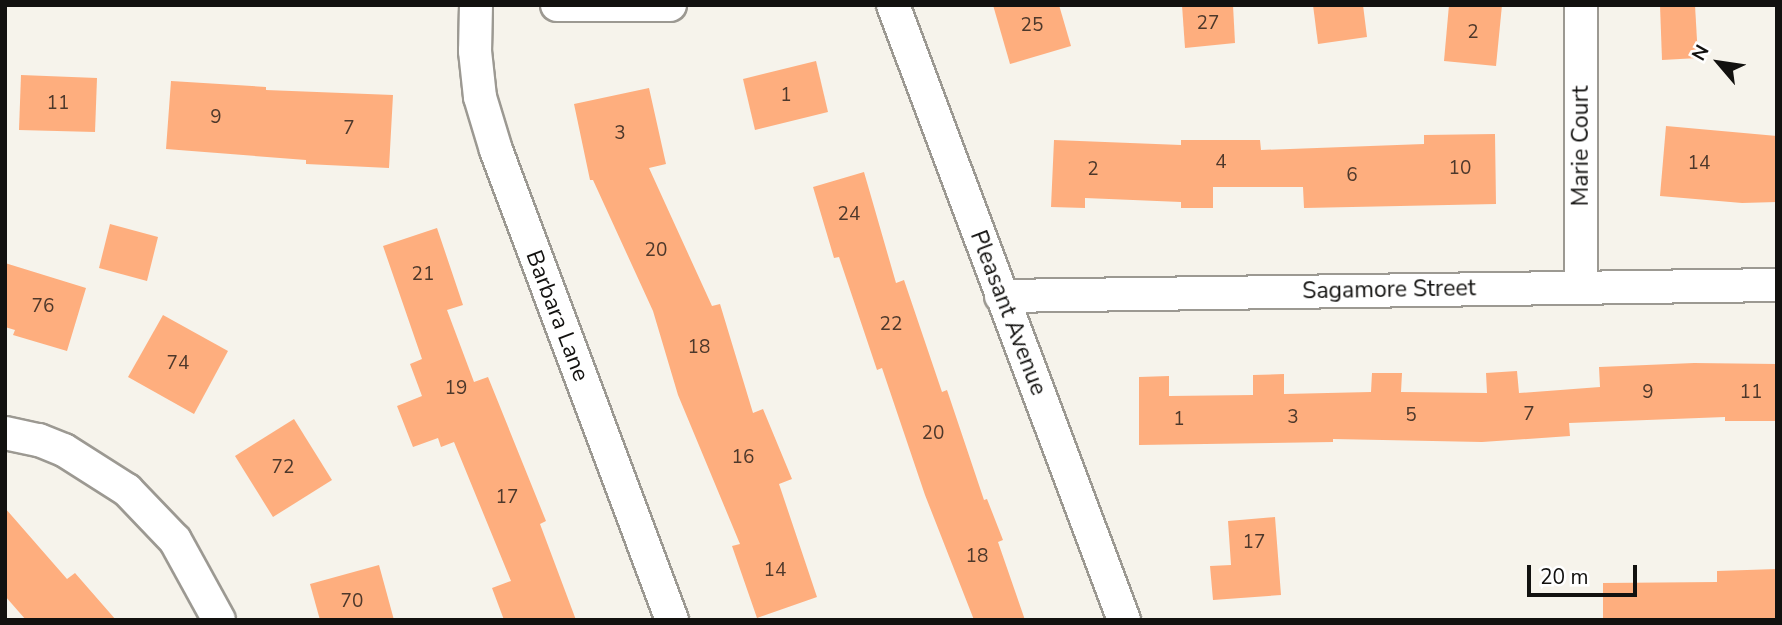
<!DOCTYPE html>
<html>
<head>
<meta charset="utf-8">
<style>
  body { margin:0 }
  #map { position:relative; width:1782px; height:625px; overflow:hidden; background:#f6f3eb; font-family:"Nunito Sans",sans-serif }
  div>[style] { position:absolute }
  .building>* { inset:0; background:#feae7e }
  .roads { filter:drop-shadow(2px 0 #9c9992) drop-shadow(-2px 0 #9c9992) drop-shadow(0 2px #9c9992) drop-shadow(0 -2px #9c9992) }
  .street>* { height:32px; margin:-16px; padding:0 16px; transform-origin:16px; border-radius:16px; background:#fff }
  span { translate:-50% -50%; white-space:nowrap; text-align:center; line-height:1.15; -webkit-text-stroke:5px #fff; paint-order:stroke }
  .number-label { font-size:19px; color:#4d382b }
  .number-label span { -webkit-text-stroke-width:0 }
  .street-label { font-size:23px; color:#12110f }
  .frame { position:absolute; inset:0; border:7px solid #12110f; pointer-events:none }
  .north { position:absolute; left:1684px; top:28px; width:70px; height:70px; -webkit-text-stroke:5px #fff; paint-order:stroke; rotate:299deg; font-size:19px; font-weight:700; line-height:28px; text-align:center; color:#12110f }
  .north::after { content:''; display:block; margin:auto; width:24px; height:32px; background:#12110f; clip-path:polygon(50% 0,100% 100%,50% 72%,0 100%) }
  .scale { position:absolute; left:1527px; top:565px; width:110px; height:32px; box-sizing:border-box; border:4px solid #12110f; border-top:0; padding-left:9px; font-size:21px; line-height:24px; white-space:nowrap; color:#12110f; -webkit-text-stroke:5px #fff; paint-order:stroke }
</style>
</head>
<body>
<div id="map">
  <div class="building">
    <i style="clip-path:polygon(993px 5px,1059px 5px,1071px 46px,1010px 64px)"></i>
    <i style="clip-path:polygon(1182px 5px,1233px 5px,1235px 43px,1185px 48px)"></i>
    <i style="clip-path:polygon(1313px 5px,1363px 5px,1367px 37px,1318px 44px)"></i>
    <i style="clip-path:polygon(1449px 5px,1502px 5px,1496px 66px,1444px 61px)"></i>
    <i style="clip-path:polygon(1660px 5px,1695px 5px,1698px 58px,1662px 60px)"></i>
    <i style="clip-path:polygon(816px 61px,828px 112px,755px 130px,743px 79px)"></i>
    <i style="clip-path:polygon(21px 75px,97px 78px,95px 132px,19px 130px)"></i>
    <i style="clip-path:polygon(171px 81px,266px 87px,266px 90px,393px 95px,389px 168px,306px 164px,306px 160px,166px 149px)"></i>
    <i style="clip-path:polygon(649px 88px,666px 164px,649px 168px,712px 306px,720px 304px,753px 413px,763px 409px,792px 479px,779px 484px,817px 597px,757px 618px,732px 546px,740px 544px,678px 395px,653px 311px,593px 180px,590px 180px,574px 104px)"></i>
    <i style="clip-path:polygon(1666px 126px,1777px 136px,1777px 202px,1742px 203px,1660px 196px)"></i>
    <i style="clip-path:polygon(1495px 134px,1496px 204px,1304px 208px,1303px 187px,1213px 187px,1213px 208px,1181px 208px,1181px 202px,1085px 198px,1085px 208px,1051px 207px,1054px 140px,1181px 145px,1181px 140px,1260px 140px,1261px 150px,1424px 144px,1424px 135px)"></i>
    <i style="clip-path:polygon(864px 172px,896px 283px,904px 280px,942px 392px,947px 390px,984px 500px,987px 499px,1003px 540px,998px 542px,1025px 620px,974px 620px,925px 495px,882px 368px,877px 370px,839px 257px,834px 258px,813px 187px)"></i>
    <i style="clip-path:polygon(110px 224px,158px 237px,147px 281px,99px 268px)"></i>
    <i style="clip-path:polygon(437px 228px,463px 305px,447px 310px,474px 382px,488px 377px,546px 521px,540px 524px,576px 620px,504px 620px,492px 588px,511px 581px,454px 442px,441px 447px,438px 438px,413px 447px,397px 406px,422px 396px,410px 364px,422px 359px,383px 246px)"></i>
    <i style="clip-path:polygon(5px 263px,86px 288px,67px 351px,13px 335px,15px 330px,5px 327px)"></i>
    <i style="clip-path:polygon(163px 315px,228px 351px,194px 414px,128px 377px)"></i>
    <i style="clip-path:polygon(1694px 363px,1777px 364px,1777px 421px,1725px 421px,1725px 417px,1569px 423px,1570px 436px,1482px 442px,1333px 439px,1333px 442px,1139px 445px,1139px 377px,1169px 376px,1169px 396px,1253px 395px,1253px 375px,1284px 374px,1284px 394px,1371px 392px,1372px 373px,1402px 373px,1401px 392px,1487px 393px,1486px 373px,1517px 371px,1519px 393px,1600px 387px,1599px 367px)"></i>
    <i style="clip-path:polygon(294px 419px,332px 480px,273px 517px,235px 456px)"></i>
    <i style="clip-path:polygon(5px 508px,67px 579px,75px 573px,116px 620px,26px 620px,5px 596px)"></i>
    <i style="clip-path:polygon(1275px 517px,1281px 595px,1213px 600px,1210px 566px,1231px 565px,1228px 521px)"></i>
    <i style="clip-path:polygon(379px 565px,394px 620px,320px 620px,310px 584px)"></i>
    <i style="clip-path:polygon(1777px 569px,1777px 620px,1603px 620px,1603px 583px,1717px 582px,1717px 571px)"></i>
  </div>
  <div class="roads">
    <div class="street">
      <i style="left:476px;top:5px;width:46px;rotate:91.2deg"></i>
      <i style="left:475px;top:51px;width:46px;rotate:83.8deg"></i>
      <i style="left:480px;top:97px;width:55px;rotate:73.2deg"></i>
      <i style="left:496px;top:150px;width:502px;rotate:69.47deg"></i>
      <i style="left:557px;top:5px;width:113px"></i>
      <i style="left:893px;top:5px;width:657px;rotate:69.41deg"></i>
      <i style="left:1581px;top:5px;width:282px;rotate:90deg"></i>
      <i style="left:1001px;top:296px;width:776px;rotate:-0.81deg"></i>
      <i style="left:5px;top:433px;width:35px;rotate:12deg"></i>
      <i style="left:39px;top:440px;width:27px;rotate:22deg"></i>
      <i style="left:64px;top:450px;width:75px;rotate:32.4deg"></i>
      <i style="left:127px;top:490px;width:69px;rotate:46.2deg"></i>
      <i style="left:175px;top:540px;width:91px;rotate:61.2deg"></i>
    </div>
  </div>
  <div class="number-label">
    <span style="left:1208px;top:24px">27</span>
    <span style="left:1032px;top:26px">25</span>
    <span style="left:1473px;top:33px">2</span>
    <span style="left:786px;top:96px">1</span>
    <span style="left:58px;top:104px">11</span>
    <span style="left:216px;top:118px">9</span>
    <span style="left:349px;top:129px">7</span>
    <span style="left:620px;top:134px">3</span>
    <span style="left:1221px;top:163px">4</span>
    <span style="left:1699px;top:164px">14</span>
    <span style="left:1460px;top:169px">10</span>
    <span style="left:1093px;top:170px">2</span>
    <span style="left:1352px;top:176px">6</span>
    <span style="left:849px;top:215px">24</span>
    <span style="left:656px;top:251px">20</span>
    <span style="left:423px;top:275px">21</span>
    <span style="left:43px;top:307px">76</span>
    <span style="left:891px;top:325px">22</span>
    <span style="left:699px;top:348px">18</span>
    <span style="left:178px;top:364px">74</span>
    <span style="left:456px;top:389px">19</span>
    <span style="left:1648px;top:393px">9</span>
    <span style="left:1751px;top:393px">11</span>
    <span style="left:1529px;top:415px">7</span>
    <span style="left:1411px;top:416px">5</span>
    <span style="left:1293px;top:418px">3</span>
    <span style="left:1179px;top:420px">1</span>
    <span style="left:933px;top:434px">20</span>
    <span style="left:743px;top:458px">16</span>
    <span style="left:283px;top:468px">72</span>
    <span style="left:507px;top:498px">17</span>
    <span style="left:1254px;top:543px">17</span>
    <span style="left:977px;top:557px">18</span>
    <span style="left:775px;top:571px">14</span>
    <span style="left:352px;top:602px">70</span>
  </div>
  <div class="street-label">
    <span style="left:1581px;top:146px;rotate:-90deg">Marie Court</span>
    <span style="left:1389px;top:290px;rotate:-1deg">Sagamore Street</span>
    <span style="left:1008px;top:313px;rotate:69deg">Pleasant Avenue</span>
    <span style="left:557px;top:316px;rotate:69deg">Barbara Lane</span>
  </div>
  <div class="frame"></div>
  <div class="north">N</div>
  <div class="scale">20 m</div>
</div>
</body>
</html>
